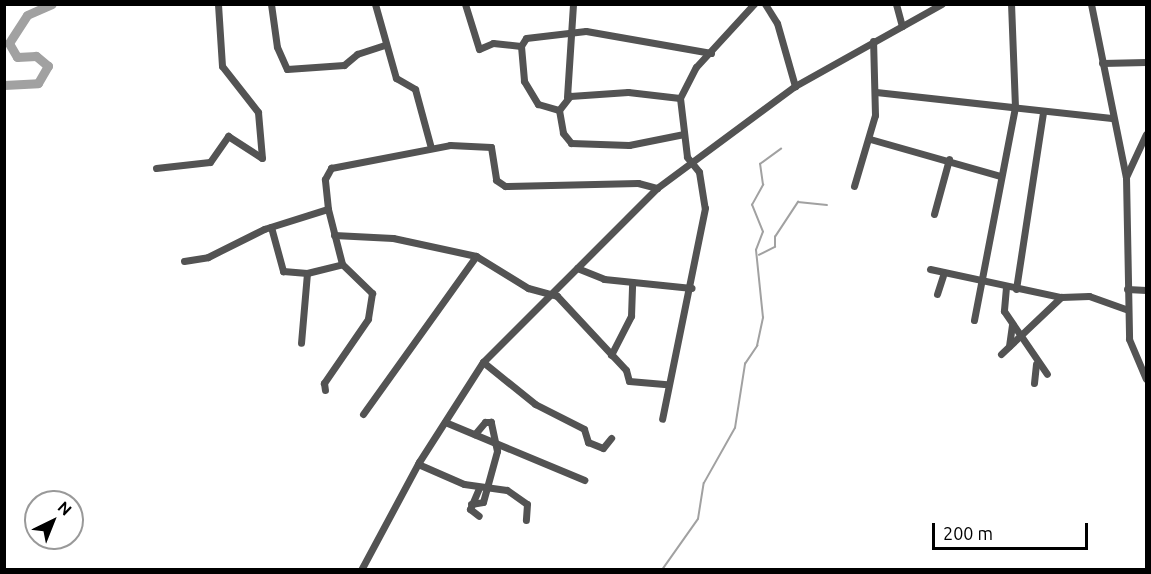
<!DOCTYPE html>
<html>
<head>
<meta charset="utf-8">
<style>
  body { margin:0 }
  #map { position:relative; width:1151px; height:574px; overflow:hidden; background:#fff; font-family:Ubuntu,sans-serif }
  div>[style] { position:absolute }
  .stream>* { height:1.5px; margin:-0.75px; padding:0 0.75px; transform-origin:0.75px; border-radius:0.75px; background:#a1a1a1 }
  .river>* { height:9px; margin:-4.5px; padding:0 4.5px; transform-origin:4.5px; border-radius:4.5px; background:#a1a1a1 }
  .minor>* { height:7px; margin:-3.5px; padding:0 3.5px; transform-origin:3.5px; border-radius:3.5px; background:#535353 }
  span { translate:-50% -50%; white-space:nowrap; text-align:center; line-height:1.15; -webkit-text-stroke:6px #fff; paint-order:stroke }
  .frame { position:absolute; inset:0; border:6px solid #000; pointer-events:none }
  .north { position:absolute; left:24px; top:490px; width:60px; height:60px; box-sizing:border-box; background:#fff; border:2px solid #999; border-radius:50%; rotate:43deg; font-size:16px; font-weight:700; line-height:24px; text-align:center; color:#000 }
  .north::after { content:''; display:block; margin:auto; width:21px; height:27px; background:#000; clip-path:polygon(50% 0,100% 100%,50% 72%,0 100%) }
  .scale { position:absolute; left:932px; top:523px; width:156px; height:27px; box-sizing:border-box; border:3px solid #000; border-top:0; padding-left:8px; font-size:18px; line-height:21px; white-space:nowrap; color:#000; -webkit-text-stroke:4px #fff; paint-order:stroke }
</style>
</head>
<body>
<div id="map">
  <div class="stream">
    <i style="left:759px;top:255px;width:18px;rotate:-27deg"></i>
    <i style="left:775px;top:247px;width:10px;rotate:-90deg"></i>
    <i style="left:775px;top:237px;width:42px;rotate:-56.7deg"></i>
    <i style="left:798px;top:202px;width:29px;rotate:6deg"></i>
    <i style="left:662px;top:570px;width:62px;rotate:-54.8deg"></i>
    <i style="left:698px;top:519px;width:36px;rotate:-81deg"></i>
    <i style="left:704px;top:483px;width:63px;rotate:-60.6deg"></i>
    <i style="left:735px;top:428px;width:65px;rotate:-81.1deg"></i>
    <i style="left:745px;top:364px;width:22px;rotate:-56deg"></i>
    <i style="left:757px;top:346px;width:29px;rotate:-78deg"></i>
    <i style="left:763px;top:318px;width:68px;rotate:-95.9deg"></i>
    <i style="left:756px;top:250px;width:19px;rotate:-69deg"></i>
    <i style="left:763px;top:232px;width:29px;rotate:-112deg"></i>
    <i style="left:752px;top:205px;width:23px;rotate:-61deg"></i>
    <i style="left:763px;top:185px;width:21px;rotate:-98deg"></i>
    <i style="left:760px;top:164px;width:26px;rotate:-36deg"></i>
  </div>
  <div class="river">
    <i style="left:4px;top:85px;width:34px;rotate:-3deg"></i>
    <i style="left:38px;top:83px;width:20px;rotate:-60deg"></i>
    <i style="left:48px;top:66px;width:16px;rotate:-140deg"></i>
    <i style="left:36px;top:56px;width:19px;rotate:177deg"></i>
    <i style="left:17px;top:57px;width:16px;rotate:-120deg"></i>
    <i style="left:9px;top:43px;width:33px;rotate:-57deg"></i>
    <i style="left:27px;top:15px;width:27px;rotate:-24deg"></i>
  </div>
  <div class="minor">
    <i style="left:271px;top:4px;width:43px;rotate:82.1deg"></i>
    <i style="left:277px;top:47px;width:24px;rotate:66deg"></i>
    <i style="left:287px;top:69px;width:57px;rotate:-4deg"></i>
    <i style="left:344px;top:65px;width:17px;rotate:-40deg"></i>
    <i style="left:357px;top:54px;width:29px;rotate:-18deg"></i>
    <i style="left:375px;top:4px;width:77px;rotate:74.2deg"></i>
    <i style="left:396px;top:78px;width:22px;rotate:30deg"></i>
    <i style="left:415px;top:89px;width:61px;rotate:74.8deg"></i>
    <i style="left:465px;top:4px;width:47px;rotate:72.7deg"></i>
    <i style="left:479px;top:49px;width:15px;rotate:-23deg"></i>
    <i style="left:493px;top:43px;width:28px;rotate:6deg"></i>
    <i style="left:521px;top:46px;width:35px;rotate:85deg"></i>
    <i style="left:524px;top:81px;width:27px;rotate:59deg"></i>
    <i style="left:538px;top:104px;width:22px;rotate:16deg"></i>
    <i style="left:559px;top:110px;width:18px;rotate:-52deg"></i>
    <i style="left:570px;top:96px;width:58px;rotate:-3.9deg"></i>
    <i style="left:628px;top:92px;width:52px;rotate:6.6deg"></i>
    <i style="left:680px;top:98px;width:59px;rotate:83.2deg"></i>
    <i style="left:687px;top:157px;width:19px;rotate:51deg"></i>
    <i style="left:699px;top:172px;width:36px;rotate:81deg"></i>
    <i style="left:705px;top:208px;width:215px;rotate:101.5deg"></i>
    <i style="left:765px;top:4px;width:22px;rotate:58deg"></i>
    <i style="left:777px;top:23px;width:66px;rotate:74.1deg"></i>
    <i style="left:896px;top:4px;width:23px;rotate:75deg"></i>
    <i style="left:1091px;top:4px;width:177px;rotate:78.6deg"></i>
    <i style="left:1126px;top:177px;width:162px;rotate:88.9deg"></i>
    <i style="left:1129px;top:339px;width:43px;rotate:67deg"></i>
    <i style="left:521px;top:46px;width:9px;rotate:-58deg"></i>
    <i style="left:526px;top:38px;width:60px;rotate:-6.7deg"></i>
    <i style="left:586px;top:31px;width:127px;rotate:10deg"></i>
    <i style="left:1102px;top:63px;width:44px;rotate:-1.3deg"></i>
    <i style="left:876px;top:92px;width:237px;rotate:6.3deg"></i>
    <i style="left:567px;top:97px;width:93px;rotate:-86.3deg"></i>
    <i style="left:680px;top:98px;width:35px;rotate:-63deg"></i>
    <i style="left:696px;top:67px;width:86px;rotate:-47.4deg"></i>
    <i style="left:559px;top:110px;width:23px;rotate:80deg"></i>
    <i style="left:563px;top:133px;width:13px;rotate:51deg"></i>
    <i style="left:571px;top:143px;width:58px;rotate:2deg"></i>
    <i style="left:629px;top:145px;width:56px;rotate:-11.3deg"></i>
    <i style="left:870px;top:139px;width:135px;rotate:15.9deg"></i>
    <i style="left:156px;top:168px;width:54px;rotate:-6.3deg"></i>
    <i style="left:210px;top:162px;width:32px;rotate:-55deg"></i>
    <i style="left:228px;top:136px;width:40px;rotate:32.9deg"></i>
    <i style="left:262px;top:158px;width:46px;rotate:-95deg"></i>
    <i style="left:258px;top:112px;width:58px;rotate:-128deg"></i>
    <i style="left:222px;top:66px;width:62px;rotate:-93.7deg"></i>
    <i style="left:1126px;top:177px;width:47px;rotate:-65.1deg"></i>
    <i style="left:854px;top:186px;width:74px;rotate:-73.5deg"></i>
    <i style="left:875px;top:115px;width:74px;rotate:-91.5deg"></i>
    <i style="left:328px;top:209px;width:30px;rotate:-96deg"></i>
    <i style="left:325px;top:179px;width:13px;rotate:-61deg"></i>
    <i style="left:331px;top:168px;width:121px;rotate:-10.9deg"></i>
    <i style="left:450px;top:145px;width:41px;rotate:2.8deg"></i>
    <i style="left:491px;top:147px;width:33px;rotate:81deg"></i>
    <i style="left:496px;top:180px;width:11px;rotate:34deg"></i>
    <i style="left:505px;top:186px;width:133px;rotate:-1.3deg"></i>
    <i style="left:638px;top:183px;width:20px;rotate:15deg"></i>
    <i style="left:934px;top:214px;width:57px;rotate:-74.7deg"></i>
    <i style="left:271px;top:227px;width:46px;rotate:74.7deg"></i>
    <i style="left:283px;top:271px;width:24px;rotate:5deg"></i>
    <i style="left:307px;top:273px;width:70px;rotate:94.9deg"></i>
    <i style="left:334px;top:235px;width:59px;rotate:2.9deg"></i>
    <i style="left:393px;top:238px;width:85px;rotate:12.2deg"></i>
    <i style="left:184px;top:261px;width:24px;rotate:-9deg"></i>
    <i style="left:208px;top:257px;width:63px;rotate:-26.6deg"></i>
    <i style="left:264px;top:229px;width:67px;rotate:-17.4deg"></i>
    <i style="left:328px;top:209px;width:57px;rotate:75.7deg"></i>
    <i style="left:342px;top:264px;width:42px;rotate:44deg"></i>
    <i style="left:372px;top:293px;width:26px;rotate:99deg"></i>
    <i style="left:368px;top:319px;width:78px;rotate:124.5deg"></i>
    <i style="left:324px;top:383px;width:7px;rotate:82deg"></i>
    <i style="left:577px;top:268px;width:29px;rotate:22deg"></i>
    <i style="left:604px;top:279px;width:88px;rotate:5.8deg"></i>
    <i style="left:930px;top:269px;width:134px;rotate:12.1deg"></i>
    <i style="left:1061px;top:297px;width:28px;rotate:-2deg"></i>
    <i style="left:1089px;top:296px;width:41px;rotate:19.7deg"></i>
    <i style="left:307px;top:273px;width:36px;rotate:-14deg"></i>
    <i style="left:1006px;top:287px;width:24px;rotate:95deg"></i>
    <i style="left:1004px;top:311px;width:76px;rotate:55.7deg"></i>
    <i style="left:1016px;top:289px;width:179px;rotate:-81.3deg"></i>
    <i style="left:1127px;top:289px;width:19px;rotate:3deg"></i>
    <i style="left:937px;top:294px;width:19px;rotate:-72deg"></i>
    <i style="left:974px;top:320px;width:217px;rotate:-79.1deg"></i>
    <i style="left:1015px;top:107px;width:103px;rotate:-92.2deg"></i>
    <i style="left:1009px;top:346px;width:21px;rotate:-82deg"></i>
    <i style="left:1001px;top:354px;width:83px;rotate:-43.5deg"></i>
    <i style="left:611px;top:355px;width:44px;rotate:-62.9deg"></i>
    <i style="left:631px;top:316px;width:34px;rotate:-88deg"></i>
    <i style="left:483px;top:362px;width:67px;rotate:38.9deg"></i>
    <i style="left:535px;top:404px;width:55px;rotate:27deg"></i>
    <i style="left:584px;top:429px;width:14px;rotate:73deg"></i>
    <i style="left:588px;top:442px;width:16px;rotate:22deg"></i>
    <i style="left:603px;top:448px;width:13px;rotate:-51deg"></i>
    <i style="left:1034px;top:383px;width:19px;rotate:-84deg"></i>
    <i style="left:363px;top:414px;width:194px;rotate:-54.4deg"></i>
    <i style="left:476px;top:256px;width:61px;rotate:31.6deg"></i>
    <i style="left:528px;top:288px;width:30px;rotate:15deg"></i>
    <i style="left:557px;top:296px;width:101px;rotate:47deg"></i>
    <i style="left:626px;top:370px;width:11px;rotate:75deg"></i>
    <i style="left:629px;top:381px;width:38px;rotate:5deg"></i>
    <i style="left:445px;top:422px;width:151px;rotate:22.6deg"></i>
    <i style="left:418px;top:464px;width:50px;rotate:23.5deg"></i>
    <i style="left:464px;top:484px;width:43px;rotate:7.9deg"></i>
    <i style="left:507px;top:490px;width:24px;rotate:35deg"></i>
    <i style="left:527px;top:504px;width:16px;rotate:94deg"></i>
    <i style="left:479px;top:488px;width:23px;rotate:113deg"></i>
    <i style="left:470px;top:509px;width:11px;rotate:38deg"></i>
    <i style="left:471px;top:504px;width:12px;rotate:-9deg"></i>
    <i style="left:483px;top:502px;width:53px;rotate:-74.6deg"></i>
    <i style="left:497px;top:451px;width:30px;rotate:-102deg"></i>
    <i style="left:491px;top:422px;width:6px;rotate:180deg"></i>
    <i style="left:485px;top:422px;width:16px;rotate:130deg"></i>
    <i style="left:361px;top:570px;width:123px;rotate:-61.8deg"></i>
    <i style="left:419px;top:462px;width:119px;rotate:-57.4deg"></i>
    <i style="left:483px;top:362px;width:246px;rotate:-45deg"></i>
    <i style="left:657px;top:188px;width:172px;rotate:-36.5deg"></i>
    <i style="left:795px;top:86px;width:168px;rotate:-29.2deg"></i>
  </div>
  <div class="frame"></div>
  <div class="north">N</div>
  <div class="scale">200 m</div>
</div>
</body>
</html>
